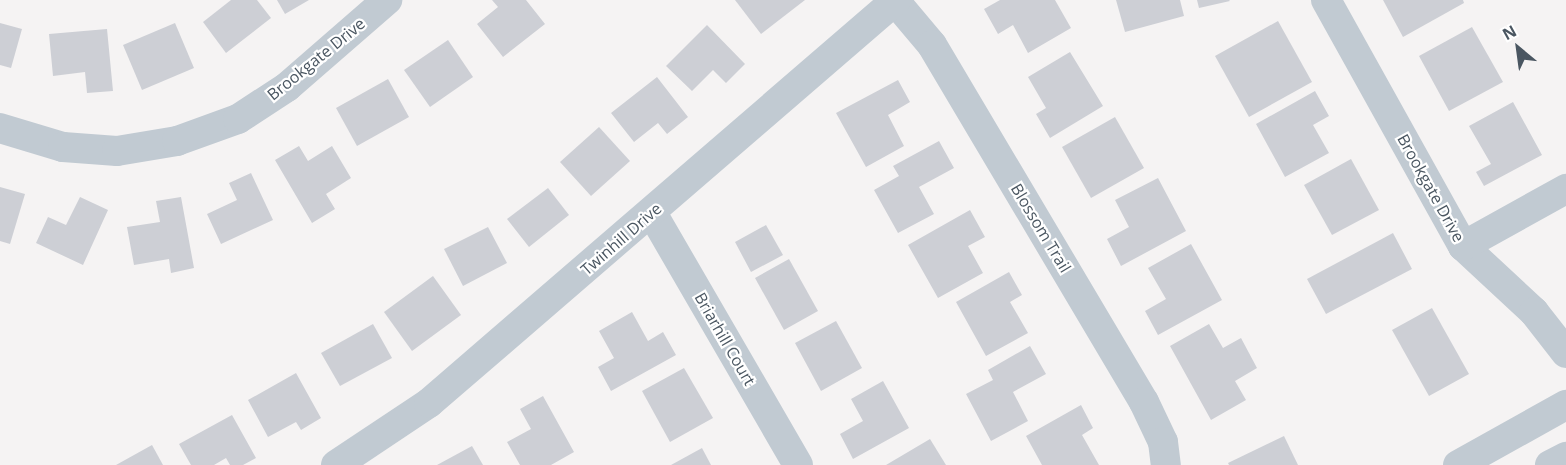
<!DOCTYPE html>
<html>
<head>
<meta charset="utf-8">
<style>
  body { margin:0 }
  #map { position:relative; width:1566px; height:465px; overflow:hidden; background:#f5f3f3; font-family:"Open Sans",sans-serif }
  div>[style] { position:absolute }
  .building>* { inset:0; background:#cdcfd5 }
  .minor>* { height:30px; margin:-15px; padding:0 15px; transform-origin:15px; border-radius:15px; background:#c1cad2 }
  span { translate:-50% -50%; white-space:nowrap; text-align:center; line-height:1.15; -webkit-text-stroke:4.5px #fff; paint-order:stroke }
  .street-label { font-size:16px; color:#4a5661 }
  .north { position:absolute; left:1488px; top:18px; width:60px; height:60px; -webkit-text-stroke:4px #fff; paint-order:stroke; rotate:331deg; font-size:16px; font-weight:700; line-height:24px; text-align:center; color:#4a5661 }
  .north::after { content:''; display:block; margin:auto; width:21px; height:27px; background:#4a5661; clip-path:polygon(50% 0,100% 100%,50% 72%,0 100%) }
</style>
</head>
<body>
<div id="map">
  <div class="building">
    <i style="clip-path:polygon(231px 0,257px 0,271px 18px,226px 53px,203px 22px)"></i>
    <i style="clip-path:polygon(277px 0,309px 0,285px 14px)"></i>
    <i style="clip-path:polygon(492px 0,526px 0,545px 24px,503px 57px,477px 24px,498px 7px)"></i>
    <i style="clip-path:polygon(735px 0,805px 0,761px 34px)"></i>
    <i style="clip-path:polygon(1000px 0,1055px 0,1071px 28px,1028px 53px,1013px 25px,998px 34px,984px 9px)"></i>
    <i style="clip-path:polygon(1116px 0,1180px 0,1184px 16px,1125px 32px)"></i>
    <i style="clip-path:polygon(1197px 0,1229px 0,1230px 1px,1199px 8px)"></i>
    <i style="clip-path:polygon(1383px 0,1463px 0,1464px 3px,1403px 37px)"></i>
    <i style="clip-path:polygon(1278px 21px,1312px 82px,1249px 117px,1215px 56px)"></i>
    <i style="clip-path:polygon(0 23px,22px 29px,11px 68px,0 65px)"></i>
    <i style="clip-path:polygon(175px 23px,194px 68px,142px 90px,123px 45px)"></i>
    <i style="clip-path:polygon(707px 25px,745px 64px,726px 83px,713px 70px,692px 91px,666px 66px)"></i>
    <i style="clip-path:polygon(1472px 27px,1503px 82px,1449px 111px,1419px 56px)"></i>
    <i style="clip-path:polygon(107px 29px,113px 91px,87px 93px,85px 72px,53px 76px,49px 34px)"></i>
    <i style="clip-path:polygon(448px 40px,473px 77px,430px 107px,404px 70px)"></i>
    <i style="clip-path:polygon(1070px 52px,1103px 106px,1050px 138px,1036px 114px,1046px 108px,1028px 77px)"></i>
    <i style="clip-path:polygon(657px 77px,688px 117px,667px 134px,658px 123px,634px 142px,611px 113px)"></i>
    <i style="clip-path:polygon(388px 79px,409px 117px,357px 146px,336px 108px)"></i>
    <i style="clip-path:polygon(898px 80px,910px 102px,888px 115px,904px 146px,866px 167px,836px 113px)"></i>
    <i style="clip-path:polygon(1315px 91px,1329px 116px,1313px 125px,1329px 153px,1285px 177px,1256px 124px)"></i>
    <i style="clip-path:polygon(1513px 102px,1542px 155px,1484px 186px,1476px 172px,1491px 164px,1469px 126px)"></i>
    <i style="clip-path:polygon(1115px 117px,1144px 168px,1091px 198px,1062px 147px)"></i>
    <i style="clip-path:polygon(599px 127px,630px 161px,591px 196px,560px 162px)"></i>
    <i style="clip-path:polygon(939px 141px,954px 168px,919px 187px,934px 214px,898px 233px,874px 190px,899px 176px,893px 166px)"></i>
    <i style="clip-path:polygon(299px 146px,308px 161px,332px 146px,351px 178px,326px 194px,335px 209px,312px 223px,275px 160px)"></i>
    <i style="clip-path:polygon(1351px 159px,1379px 210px,1332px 235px,1304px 185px)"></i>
    <i style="clip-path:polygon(251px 173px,273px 220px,221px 244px,207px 214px,237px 200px,229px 183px)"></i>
    <i style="clip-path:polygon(1158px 178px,1186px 231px,1121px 266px,1107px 239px,1129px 227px,1115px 200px)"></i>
    <i style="clip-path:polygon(0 187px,25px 194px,10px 244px,0 241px)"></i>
    <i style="clip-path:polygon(548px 188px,569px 215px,529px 247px,507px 219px)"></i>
    <i style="clip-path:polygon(80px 197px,108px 210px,83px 265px,36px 243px,48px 217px,66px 225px)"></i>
    <i style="clip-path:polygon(181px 197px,194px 268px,171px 273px,169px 259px,134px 265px,127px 227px,160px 222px,156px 201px)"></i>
    <i style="clip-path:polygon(970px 210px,985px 237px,968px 246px,983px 273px,938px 298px,908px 245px)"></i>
    <i style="clip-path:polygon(766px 225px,783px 255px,751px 272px,735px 242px)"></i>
    <i style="clip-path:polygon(488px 227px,507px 263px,463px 286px,444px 249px)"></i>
    <i style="clip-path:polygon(1393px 233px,1412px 269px,1326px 314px,1307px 279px)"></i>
    <i style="clip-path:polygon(1191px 244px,1222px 300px,1158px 335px,1145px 311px,1166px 299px,1148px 268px)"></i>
    <i style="clip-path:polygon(789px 259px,818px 311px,784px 330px,755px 278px)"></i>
    <i style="clip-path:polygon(1009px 272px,1022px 295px,1010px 302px,1028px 333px,986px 356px,956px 302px)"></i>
    <i style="clip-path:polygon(433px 276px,461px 315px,412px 351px,384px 312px)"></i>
    <i style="clip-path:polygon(1432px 308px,1469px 374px,1429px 396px,1392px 330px)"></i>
    <i style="clip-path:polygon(632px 312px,648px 341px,663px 332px,676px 355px,611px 391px,598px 367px,614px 358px,599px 331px)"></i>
    <i style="clip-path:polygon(836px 321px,862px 368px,821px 391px,795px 343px)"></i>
    <i style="clip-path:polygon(373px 324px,392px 358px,340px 386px,321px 353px)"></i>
    <i style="clip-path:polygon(1209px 324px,1223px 348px,1241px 338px,1257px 368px,1235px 381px,1246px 400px,1211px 420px,1170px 346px)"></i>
    <i style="clip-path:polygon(1030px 346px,1046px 374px,1013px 392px,1028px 421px,991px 441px,966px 394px,993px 380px,988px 370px)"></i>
    <i style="clip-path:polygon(684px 368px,713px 418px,670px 442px,642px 391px)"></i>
    <i style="clip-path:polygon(296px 373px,321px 418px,301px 430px,296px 422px,268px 437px,248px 400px)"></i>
    <i style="clip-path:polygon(883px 381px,909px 428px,853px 459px,840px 434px,863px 421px,851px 399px)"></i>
    <i style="clip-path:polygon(543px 396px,574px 452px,551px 465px,520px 465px,507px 442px,531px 429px,520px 409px)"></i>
    <i style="clip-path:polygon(1081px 405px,1093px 428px,1082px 435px,1099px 465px,1042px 465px,1026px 436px)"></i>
    <i style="clip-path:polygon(232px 415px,256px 458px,243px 465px,230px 465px,226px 458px,214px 465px,191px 465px,179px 444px)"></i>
    <i style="clip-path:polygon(1284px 436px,1298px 465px,1229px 465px,1228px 463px)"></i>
    <i style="clip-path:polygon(930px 439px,946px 465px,886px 465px)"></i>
    <i style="clip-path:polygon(152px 445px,163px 465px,116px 465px)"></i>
    <i style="clip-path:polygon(472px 446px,483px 465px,437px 465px)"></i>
    <i style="clip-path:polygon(702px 448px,711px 465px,671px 465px)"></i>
  </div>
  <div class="minor">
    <i style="left:1326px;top:0;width:282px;rotate:60.9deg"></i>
    <i style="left:1463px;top:246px;width:97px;rotate:42.9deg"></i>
    <i style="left:1534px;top:312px;width:52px;rotate:52deg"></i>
    <i style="left:895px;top:1px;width:57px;rotate:49.9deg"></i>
    <i style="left:932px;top:45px;width:415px;rotate:59.3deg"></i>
    <i style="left:1144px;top:402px;width:44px;rotate:64.6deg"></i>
    <i style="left:1163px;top:442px;width:23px;rotate:83deg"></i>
    <i style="left:0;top:128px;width:66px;rotate:16.8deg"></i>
    <i style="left:63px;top:147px;width:54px;rotate:4.2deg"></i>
    <i style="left:117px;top:151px;width:61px;rotate:-9.5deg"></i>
    <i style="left:177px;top:141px;width:65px;rotate:-19.8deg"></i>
    <i style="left:238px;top:119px;width:59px;rotate:-33.1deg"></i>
    <i style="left:287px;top:87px;width:133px;rotate:-41deg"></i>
    <i style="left:652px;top:213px;width:291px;rotate:59.9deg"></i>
    <i style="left:1463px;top:246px;width:118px;rotate:-29deg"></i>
    <i style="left:336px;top:465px;width:112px;rotate:-33.7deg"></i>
    <i style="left:429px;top:403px;width:617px;rotate:-40.79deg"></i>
    <i style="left:1458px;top:465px;width:124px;rotate:-29.1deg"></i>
    <i style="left:1550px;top:465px;width:18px;rotate:-27deg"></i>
  </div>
  <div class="street-label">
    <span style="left:316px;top:59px;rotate:-39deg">Brookgate Drive</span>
    <span style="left:1431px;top:188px;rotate:61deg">Brookgate Drive</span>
    <span style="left:1041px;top:228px;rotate:59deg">Blossom Trail</span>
    <span style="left:621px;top:239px;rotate:-41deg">Twinhill Drive</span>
    <span style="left:725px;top:339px;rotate:60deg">Briarhill Court</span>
  </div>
  <div class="north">N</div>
</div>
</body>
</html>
